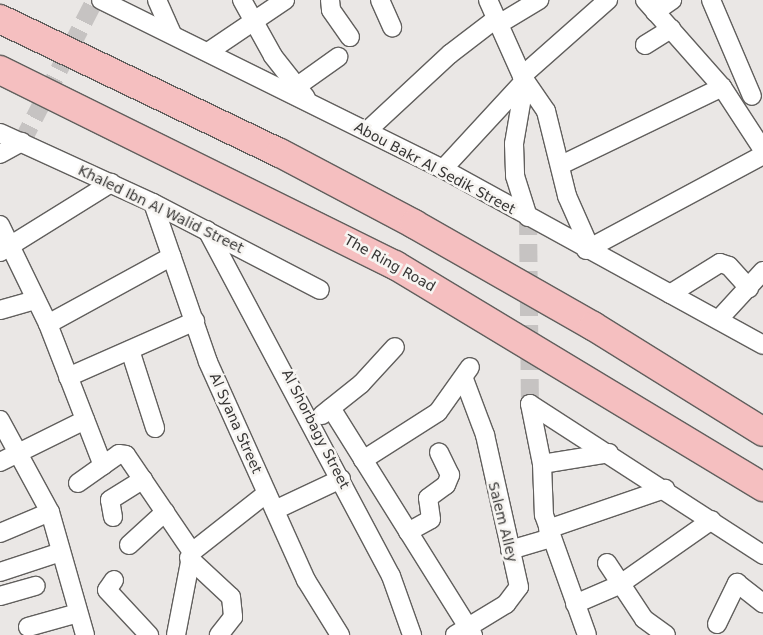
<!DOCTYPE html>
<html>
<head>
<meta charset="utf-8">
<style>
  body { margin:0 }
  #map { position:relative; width:763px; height:635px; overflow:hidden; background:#eae7e5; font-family:"DejaVu Sans",sans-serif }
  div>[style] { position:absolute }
  .minor-tunnel>* { height:18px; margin-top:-9px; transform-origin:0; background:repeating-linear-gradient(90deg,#c6c3c2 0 18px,transparent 0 27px) }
  .roads { filter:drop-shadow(1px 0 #615f5d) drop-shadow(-1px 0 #615f5d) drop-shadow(0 1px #615f5d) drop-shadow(0 -1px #615f5d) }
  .minor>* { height:18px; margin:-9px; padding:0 9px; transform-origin:9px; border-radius:9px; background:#fff }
  .motorway>* { height:28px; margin:-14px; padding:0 14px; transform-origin:14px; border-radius:14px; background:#f5bfc0 }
  span { translate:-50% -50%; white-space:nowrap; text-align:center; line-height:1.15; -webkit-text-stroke:5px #f7f5f2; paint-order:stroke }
  .street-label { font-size:14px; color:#363534 }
</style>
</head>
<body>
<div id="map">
  <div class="minor-tunnel">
    <i style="left:22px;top:142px;width:160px;rotate:-62.8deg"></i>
    <i style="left:528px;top:217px;width:187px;rotate:89.4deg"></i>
  </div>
  <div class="roads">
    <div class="minor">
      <i style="left:101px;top:0;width:381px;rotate:26.3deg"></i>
      <i style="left:443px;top:169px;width:365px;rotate:28.8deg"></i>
      <i style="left:157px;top:0;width:36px;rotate:66deg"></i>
      <i style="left:242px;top:0;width:64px;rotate:61deg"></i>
      <i style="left:273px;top:56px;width:53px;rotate:51.8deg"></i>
      <i style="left:330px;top:0;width:10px;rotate:84deg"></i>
      <i style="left:331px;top:10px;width:33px;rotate:55deg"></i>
      <i style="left:380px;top:0;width:30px;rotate:66deg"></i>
      <i style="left:488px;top:0;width:83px;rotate:65.9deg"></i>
      <i style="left:522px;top:76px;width:42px;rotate:55.6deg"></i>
      <i style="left:546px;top:111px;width:88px;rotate:76.1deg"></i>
      <i style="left:567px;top:196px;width:57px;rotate:66.1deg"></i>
      <i style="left:645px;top:0;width:116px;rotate:48.5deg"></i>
      <i style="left:722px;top:87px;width:75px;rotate:56.9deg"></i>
      <i style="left:711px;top:0;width:104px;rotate:66.9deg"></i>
      <i style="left:655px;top:12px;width:21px;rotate:-35deg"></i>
      <i style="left:499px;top:24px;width:47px;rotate:-31deg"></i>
      <i style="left:645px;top:45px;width:31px;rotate:-32deg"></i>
      <i style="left:208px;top:52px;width:93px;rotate:-34deg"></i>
      <i style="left:522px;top:76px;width:115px;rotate:-41.5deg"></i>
      <i style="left:525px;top:80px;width:65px;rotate:99.8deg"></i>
      <i style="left:514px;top:144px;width:32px;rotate:88deg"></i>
      <i style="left:515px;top:176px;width:43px;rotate:72.4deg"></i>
      <i style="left:296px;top:87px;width:52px;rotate:-35.5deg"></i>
      <i style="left:367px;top:131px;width:113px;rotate:-42.9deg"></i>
      <i style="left:450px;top:54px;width:59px;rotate:-37.5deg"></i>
      <i style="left:0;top:133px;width:168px;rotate:24.6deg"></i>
      <i style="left:153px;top:203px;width:188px;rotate:27.5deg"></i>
      <i style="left:0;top:154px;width:25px;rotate:-29deg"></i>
      <i style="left:561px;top:165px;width:179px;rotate:-25.8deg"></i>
      <i style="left:443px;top:169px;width:121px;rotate:-47.3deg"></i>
      <i style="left:153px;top:203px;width:168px;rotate:70.9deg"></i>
      <i style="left:208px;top:362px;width:239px;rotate:65.8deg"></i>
      <i style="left:306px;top:580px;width:65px;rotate:58.3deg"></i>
      <i style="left:0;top:225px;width:110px;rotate:64.1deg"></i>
      <i style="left:48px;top:324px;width:152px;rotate:68.8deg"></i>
      <i style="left:207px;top:230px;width:392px;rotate:62deg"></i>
      <i style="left:391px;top:576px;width:63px;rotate:70.4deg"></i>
      <i style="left:586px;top:250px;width:201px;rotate:-28.2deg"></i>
      <i style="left:0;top:252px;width:131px;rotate:-31.9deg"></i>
      <i style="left:670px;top:294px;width:59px;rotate:-31.8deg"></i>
      <i style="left:720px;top:263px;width:9px;rotate:18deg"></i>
      <i style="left:729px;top:266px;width:30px;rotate:48deg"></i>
      <i style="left:0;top:310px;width:37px;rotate:-16deg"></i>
      <i style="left:719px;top:319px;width:65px;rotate:-47.5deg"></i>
      <i style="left:48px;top:324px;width:141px;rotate:-28.7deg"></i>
      <i style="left:130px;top:350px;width:82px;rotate:72.2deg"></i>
      <i style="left:68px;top:377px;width:139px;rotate:-23.8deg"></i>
      <i style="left:530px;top:404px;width:278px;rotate:32.9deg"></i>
      <i style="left:530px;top:404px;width:61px;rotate:78.7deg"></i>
      <i style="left:542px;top:464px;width:51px;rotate:87.8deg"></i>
      <i style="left:544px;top:515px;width:127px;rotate:70.3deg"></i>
      <i style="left:331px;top:408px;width:268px;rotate:58deg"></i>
      <i style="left:322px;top:415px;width:50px;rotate:-38.5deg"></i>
      <i style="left:361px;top:384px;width:50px;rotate:-47.4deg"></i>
      <i style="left:0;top:420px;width:105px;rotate:61.5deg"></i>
      <i style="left:50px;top:512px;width:128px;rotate:74.1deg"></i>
      <i style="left:363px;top:460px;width:89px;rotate:-32.6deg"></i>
      <i style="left:438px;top:412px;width:55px;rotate:-54.6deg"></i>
      <i style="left:0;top:462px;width:95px;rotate:-26.3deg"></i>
      <i style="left:542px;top:464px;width:68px;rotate:-9.3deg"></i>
      <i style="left:78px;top:483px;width:50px;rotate:-35.3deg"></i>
      <i style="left:119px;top:454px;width:7px;rotate:8deg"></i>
      <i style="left:126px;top:455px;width:117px;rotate:55.8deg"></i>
      <i style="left:275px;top:510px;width:73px;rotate:-25.2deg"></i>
      <i style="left:113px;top:517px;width:17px;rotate:-100deg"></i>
      <i style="left:110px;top:500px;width:39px;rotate:-32deg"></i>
      <i style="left:548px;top:529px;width:124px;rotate:-18.9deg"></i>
      <i style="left:408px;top:532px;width:26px;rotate:-29deg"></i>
      <i style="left:431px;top:519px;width:21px;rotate:-98deg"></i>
      <i style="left:428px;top:498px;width:22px;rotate:-36deg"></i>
      <i style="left:446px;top:485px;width:11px;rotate:-68deg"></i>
      <i style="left:450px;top:475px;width:25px;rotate:-116deg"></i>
      <i style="left:0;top:533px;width:54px;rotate:-22.8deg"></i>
      <i style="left:129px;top:545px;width:49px;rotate:-42.5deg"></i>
      <i style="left:510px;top:550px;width:43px;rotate:-16.3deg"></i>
      <i style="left:189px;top:558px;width:57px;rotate:42.9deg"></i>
      <i style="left:231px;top:597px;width:20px;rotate:84deg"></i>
      <i style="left:233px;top:617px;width:23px;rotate:128deg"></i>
      <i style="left:607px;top:563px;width:67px;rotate:56.5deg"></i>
      <i style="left:644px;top:619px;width:27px;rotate:36deg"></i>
      <i style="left:0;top:572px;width:64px;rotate:-18.2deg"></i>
      <i style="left:114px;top:580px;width:12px;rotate:125deg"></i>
      <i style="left:107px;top:590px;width:62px;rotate:47deg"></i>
      <i style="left:0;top:596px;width:37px;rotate:-16deg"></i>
      <i style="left:575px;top:604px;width:48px;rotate:-23.4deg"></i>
      <i style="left:619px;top:585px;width:113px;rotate:-35deg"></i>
      <i style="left:717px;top:624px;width:46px;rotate:-64deg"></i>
      <i style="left:737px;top:583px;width:33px;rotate:38deg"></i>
      <i style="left:28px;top:627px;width:52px;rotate:-15.6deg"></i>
      <i style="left:176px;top:635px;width:85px;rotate:-79.1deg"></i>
      <i style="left:192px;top:552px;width:95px;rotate:-38.2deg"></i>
      <i style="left:455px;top:635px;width:60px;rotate:-31.3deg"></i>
      <i style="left:506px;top:604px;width:21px;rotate:-53deg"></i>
      <i style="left:519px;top:587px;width:156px;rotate:-102.6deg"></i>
      <i style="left:485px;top:435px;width:60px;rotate:-110.6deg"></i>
    </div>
    <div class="motorway">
      <i style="left:0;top:19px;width:310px;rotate:25.6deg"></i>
      <i style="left:280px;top:153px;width:152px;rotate:27.9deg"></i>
      <i style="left:414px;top:224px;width:206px;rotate:29.7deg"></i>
      <i style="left:593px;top:326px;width:200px;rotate:31.9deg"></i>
      <i style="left:0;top:70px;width:441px;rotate:26.3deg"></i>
      <i style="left:395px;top:265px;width:430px;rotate:31.1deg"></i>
    </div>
  </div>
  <div class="street-label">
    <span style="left:435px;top:168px;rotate:28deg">Abou Bakr Al Sedik Street</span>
    <span style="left:161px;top:209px;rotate:26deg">Khaled Ibn Al Walid Street</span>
    <span style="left:390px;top:263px;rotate:29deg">The Ring Road</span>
    <span style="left:236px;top:423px;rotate:66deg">Al Syana Street</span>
    <span style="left:316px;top:429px;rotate:63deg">Al Shorbagy Street</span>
    <span style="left:503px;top:522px;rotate:76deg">Salem Alley</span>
  </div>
</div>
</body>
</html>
